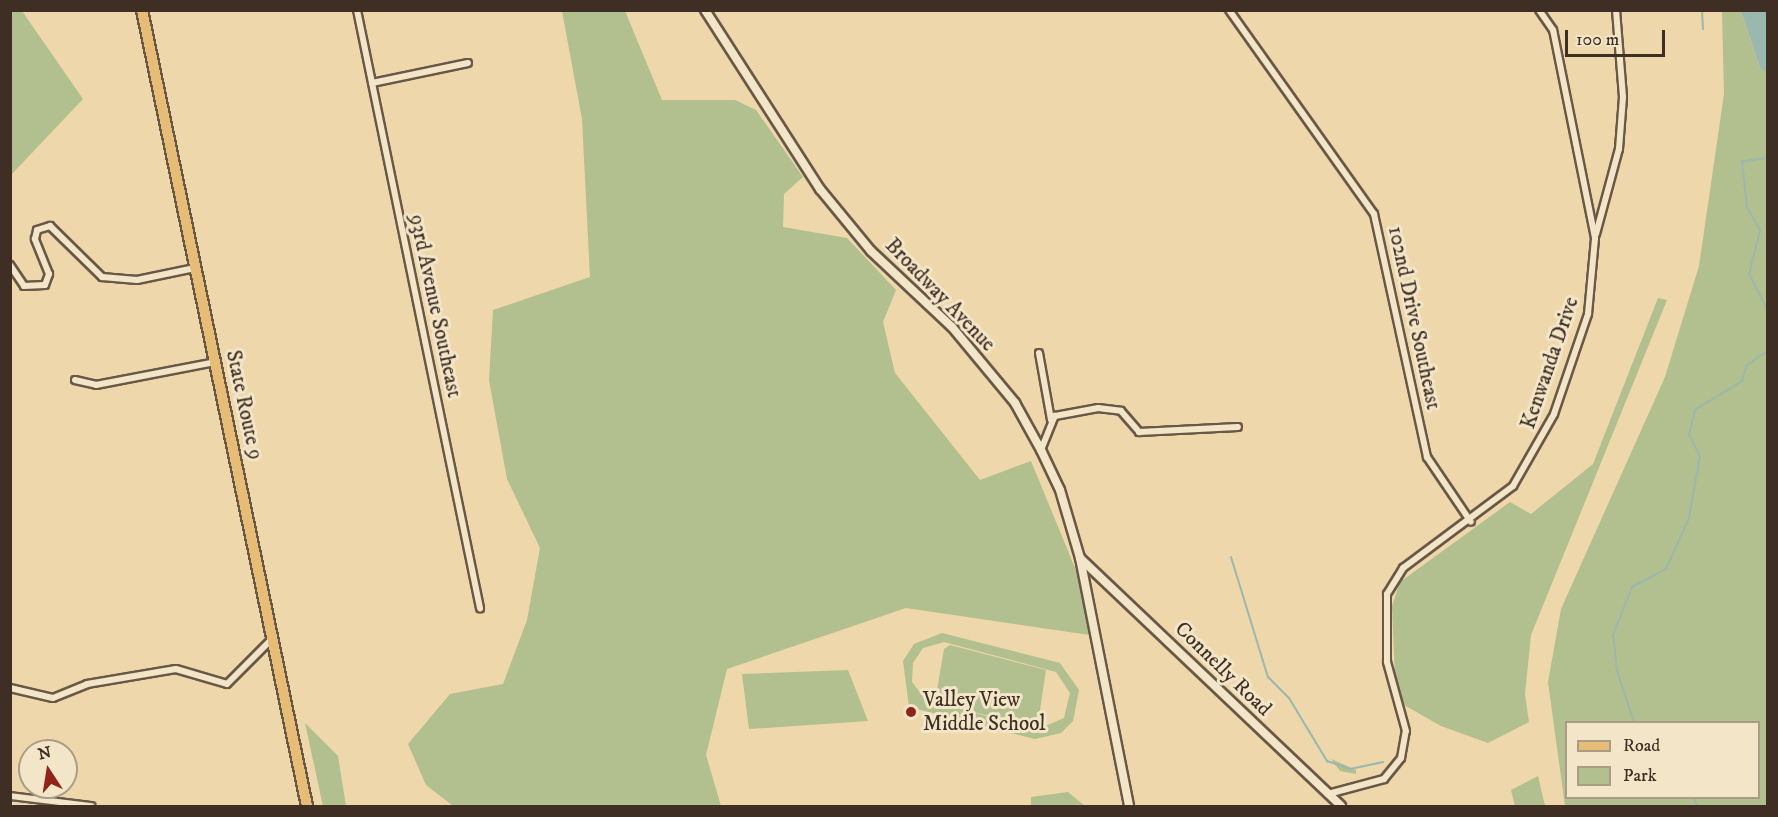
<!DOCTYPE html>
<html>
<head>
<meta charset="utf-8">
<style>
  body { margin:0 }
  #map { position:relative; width:1778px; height:817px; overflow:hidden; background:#edd7ab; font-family:"IM FELL DW Pica",serif }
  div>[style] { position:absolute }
  .green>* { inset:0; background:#b2bf8e }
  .water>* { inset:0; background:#9ab8ae }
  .stream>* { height:2px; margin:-1px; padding:0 1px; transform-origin:1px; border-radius:1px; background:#9ab8ae }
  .roads { filter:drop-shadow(2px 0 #6a5846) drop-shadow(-2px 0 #6a5846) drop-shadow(0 2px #6a5846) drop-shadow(0 -2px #6a5846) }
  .minor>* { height:6px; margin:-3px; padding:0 3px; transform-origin:3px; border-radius:3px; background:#f3e5c8 }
  .tertiary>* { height:8px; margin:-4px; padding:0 4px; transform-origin:4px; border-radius:4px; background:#f3e5c8 }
  .primary>* { height:10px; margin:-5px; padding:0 5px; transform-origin:5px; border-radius:5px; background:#e6bc76 }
  .dots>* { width:16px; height:16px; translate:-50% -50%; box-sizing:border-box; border:3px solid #f3e5c8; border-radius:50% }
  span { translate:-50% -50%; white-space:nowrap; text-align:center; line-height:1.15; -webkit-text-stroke:6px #f3e5c8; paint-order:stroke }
  .street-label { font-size:21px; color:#3e2e24 }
  .poi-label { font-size:21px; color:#3e2e24 }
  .left { translate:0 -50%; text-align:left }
  .frame { position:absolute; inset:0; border:12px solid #3e2e24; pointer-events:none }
  .legend { position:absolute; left:1565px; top:721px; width:195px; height:78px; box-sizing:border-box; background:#f3e5c8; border:2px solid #ab9c86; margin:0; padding:8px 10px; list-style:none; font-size:18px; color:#3e2e24 }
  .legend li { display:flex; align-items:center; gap:12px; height:30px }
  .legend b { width:30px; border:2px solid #ab9c86 }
  .north { position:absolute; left:18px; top:739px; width:60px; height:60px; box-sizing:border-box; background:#f3e5c8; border:2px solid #ab9c86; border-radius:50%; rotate:348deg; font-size:16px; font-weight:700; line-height:24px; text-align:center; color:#3e2e24 }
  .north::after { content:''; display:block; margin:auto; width:21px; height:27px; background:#8f2418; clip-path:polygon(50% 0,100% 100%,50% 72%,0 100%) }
  .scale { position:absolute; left:1565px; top:30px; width:100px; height:27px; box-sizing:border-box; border:3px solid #3e2e24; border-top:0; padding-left:8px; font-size:18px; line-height:21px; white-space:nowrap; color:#3e2e24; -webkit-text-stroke:4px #f3e5c8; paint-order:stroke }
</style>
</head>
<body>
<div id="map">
  <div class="green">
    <i style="clip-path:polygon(11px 10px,22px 11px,83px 99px,11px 175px)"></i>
    <i style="clip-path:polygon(562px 11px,625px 11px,662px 100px,735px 100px,756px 110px,803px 177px,784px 194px,783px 227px,847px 238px,896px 290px,883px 322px,895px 373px,980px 480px,1031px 461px,1089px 602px,1090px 635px,906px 608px,727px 669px,706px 755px,721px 806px,453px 806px,426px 785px,408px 744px,450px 694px,503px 684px,527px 620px,540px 548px,507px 479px,489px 380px,493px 310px,590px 277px,582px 119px)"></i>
    <i style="clip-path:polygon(evenodd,1722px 11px,1741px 11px,1760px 68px,1768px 74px,1767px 806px,1565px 806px,1548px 682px,1561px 609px,1665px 377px,1699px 266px,1724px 94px,1722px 11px,1566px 722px,1758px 722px,1758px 798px,1566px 798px,1566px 722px)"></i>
    <i style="clip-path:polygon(1658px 298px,1667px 300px,1531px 635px,1525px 694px,1529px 722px,1488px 743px,1441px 726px,1404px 705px,1395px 679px,1392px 606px,1400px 582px,1510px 502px,1531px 514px,1593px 464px)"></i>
    <i style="clip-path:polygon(evenodd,942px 633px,1060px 663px,1079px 690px,1073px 721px,1061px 733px,1035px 739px,909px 707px,903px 661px,914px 644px,942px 633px,944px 642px,1056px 672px,1070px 693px,1064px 718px,1036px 730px,925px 699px,912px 682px,913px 663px,923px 648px,944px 642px)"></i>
    <i style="clip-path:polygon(950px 645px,1046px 670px,1038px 723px,1032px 727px,935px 702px,944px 649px)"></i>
    <i style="clip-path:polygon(848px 670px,868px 721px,749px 729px,742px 674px)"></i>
    <i style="clip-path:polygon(305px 723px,338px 756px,346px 806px,323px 806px)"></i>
    <i style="clip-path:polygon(1331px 759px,1356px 770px,1356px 774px,1340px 771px)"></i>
    <i style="clip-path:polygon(1538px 776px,1545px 806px,1515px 806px,1511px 790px)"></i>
    <i style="clip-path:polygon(1068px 792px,1085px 806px,1031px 806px,1031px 797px)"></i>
  </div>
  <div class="water">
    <i style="clip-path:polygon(1741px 11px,1767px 11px,1767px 74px,1760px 68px)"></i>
  </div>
  <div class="stream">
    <i style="left:1702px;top:10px;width:19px;rotate:87deg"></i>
    <i style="left:1768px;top:158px;width:26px;rotate:173deg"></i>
    <i style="left:1742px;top:161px;width:46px;rotate:83.8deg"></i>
    <i style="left:1747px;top:207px;width:26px;rotate:61deg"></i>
    <i style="left:1760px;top:230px;width:45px;rotate:104deg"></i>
    <i style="left:1749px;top:274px;width:42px;rotate:62.8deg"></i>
    <i style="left:1231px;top:557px;width:126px;rotate:72.9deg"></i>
    <i style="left:1268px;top:677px;width:30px;rotate:45deg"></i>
    <i style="left:1289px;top:698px;width:74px;rotate:58.9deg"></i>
    <i style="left:1327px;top:761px;width:24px;rotate:19deg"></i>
    <i style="left:1350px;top:769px;width:34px;rotate:-12deg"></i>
    <i style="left:1634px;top:722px;width:54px;rotate:-108.4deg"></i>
    <i style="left:1617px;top:671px;width:36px;rotate:-96deg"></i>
    <i style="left:1613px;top:635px;width:52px;rotate:-68.4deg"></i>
    <i style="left:1632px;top:587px;width:38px;rotate:-28deg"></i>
    <i style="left:1666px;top:569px;width:56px;rotate:-65.7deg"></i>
    <i style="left:1689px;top:518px;width:63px;rotate:-79.9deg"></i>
    <i style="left:1700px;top:456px;width:25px;rotate:-117deg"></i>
    <i style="left:1689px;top:434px;width:25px;rotate:-76deg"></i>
    <i style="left:1695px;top:410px;width:55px;rotate:-31.7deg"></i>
    <i style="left:1742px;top:381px;width:17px;rotate:-73deg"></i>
    <i style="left:1747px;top:365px;width:25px;rotate:-34deg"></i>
    <i style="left:1694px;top:798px;width:9px;rotate:69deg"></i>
  </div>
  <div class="roads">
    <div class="minor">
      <i style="left:357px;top:10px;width:611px;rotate:78.38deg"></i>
      <i style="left:1229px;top:10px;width:250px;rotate:54.6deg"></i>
      <i style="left:1374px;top:214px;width:249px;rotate:77.7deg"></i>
      <i style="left:1427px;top:457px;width:78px;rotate:55.9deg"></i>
      <i style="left:372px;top:83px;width:98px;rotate:-11.8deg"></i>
      <i style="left:1596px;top:234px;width:88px;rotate:-74.9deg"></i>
      <i style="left:1619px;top:149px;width:52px;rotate:-85.6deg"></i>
      <i style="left:1623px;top:97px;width:87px;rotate:-94.6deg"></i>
      <i style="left:10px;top:265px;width:25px;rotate:56deg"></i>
      <i style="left:24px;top:286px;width:21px;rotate:-3deg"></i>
      <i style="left:45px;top:285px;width:12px;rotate:-70deg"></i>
      <i style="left:49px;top:274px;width:38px;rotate:-112deg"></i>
      <i style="left:35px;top:239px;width:9px;rotate:-77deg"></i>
      <i style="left:37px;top:230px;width:14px;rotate:-17deg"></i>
      <i style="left:50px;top:226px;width:73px;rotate:44.4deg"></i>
      <i style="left:102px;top:277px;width:35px;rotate:5deg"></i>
      <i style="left:137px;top:280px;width:59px;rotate:-11.7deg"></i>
      <i style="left:1039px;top:353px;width:68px;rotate:79.8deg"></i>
      <i style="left:75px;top:380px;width:22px;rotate:13deg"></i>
      <i style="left:96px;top:385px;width:121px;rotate:-10.9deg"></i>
      <i style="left:1041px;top:450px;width:37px;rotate:-68deg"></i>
      <i style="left:1055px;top:416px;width:44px;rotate:-10.5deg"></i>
      <i style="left:1098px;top:408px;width:23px;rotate:7deg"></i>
      <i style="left:1121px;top:411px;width:28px;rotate:49deg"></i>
      <i style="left:1139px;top:432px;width:99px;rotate:-2.9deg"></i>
      <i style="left:10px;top:688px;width:44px;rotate:13.1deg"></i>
      <i style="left:53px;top:698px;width:37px;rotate:-22deg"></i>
      <i style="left:87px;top:684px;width:90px;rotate:-9.6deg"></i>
      <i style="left:176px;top:669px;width:53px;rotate:16.4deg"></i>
      <i style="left:227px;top:684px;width:64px;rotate:-45deg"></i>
      <i style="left:1328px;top:794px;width:58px;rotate:-15deg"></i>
      <i style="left:1384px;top:779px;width:27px;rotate:-51deg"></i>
      <i style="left:1401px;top:758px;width:27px;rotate:-80deg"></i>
      <i style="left:1406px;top:731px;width:72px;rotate:-105.4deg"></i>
      <i style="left:1387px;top:662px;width:68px;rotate:-90deg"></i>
      <i style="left:1387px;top:594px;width:31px;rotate:-58deg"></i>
      <i style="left:1403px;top:568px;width:137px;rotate:-36.7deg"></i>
      <i style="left:1513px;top:486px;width:83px;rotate:-60.3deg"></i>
      <i style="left:1554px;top:414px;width:106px;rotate:-71.2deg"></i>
      <i style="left:1588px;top:314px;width:76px;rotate:-84.7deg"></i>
      <i style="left:1595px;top:238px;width:212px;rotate:-101.4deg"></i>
      <i style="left:1553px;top:30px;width:24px;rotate:-125deg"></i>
      <i style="left:10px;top:796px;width:82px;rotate:7deg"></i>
    </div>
    <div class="tertiary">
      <i style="left:705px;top:10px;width:213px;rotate:57.3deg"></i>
      <i style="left:820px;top:189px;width:80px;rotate:50.6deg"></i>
      <i style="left:871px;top:251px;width:111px;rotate:43.2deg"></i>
      <i style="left:952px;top:327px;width:99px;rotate:50.3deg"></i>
      <i style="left:1015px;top:403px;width:54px;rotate:61deg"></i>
      <i style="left:1041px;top:450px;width:44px;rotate:64.6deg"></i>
      <i style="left:1060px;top:490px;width:71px;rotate:73.6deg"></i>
      <i style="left:1080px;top:558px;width:253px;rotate:78.8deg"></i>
      <i style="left:1080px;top:558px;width:360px;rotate:43.5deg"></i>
    </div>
    <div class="primary">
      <i style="left:142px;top:10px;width:813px;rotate:78.29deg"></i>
    </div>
  </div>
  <div class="dots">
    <i style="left:911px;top:712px;background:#8f2418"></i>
  </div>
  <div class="street-label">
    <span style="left:940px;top:295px;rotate:46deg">Broadway Avenue</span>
    <span style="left:435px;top:306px;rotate:78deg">93rd Avenue Southeast</span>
    <span style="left:1414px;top:318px;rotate:78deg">102nd Drive Southeast</span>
    <span style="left:1550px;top:363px;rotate:-71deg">Kenwanda Drive</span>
    <span style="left:244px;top:405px;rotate:78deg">State Route 9</span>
    <span style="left:1223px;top:669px;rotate:44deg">Connelly Road</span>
  </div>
  <div class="poi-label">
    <span class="left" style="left:923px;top:712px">Valley View<br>Middle School</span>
  </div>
  <div class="frame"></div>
  <ul class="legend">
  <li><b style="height:8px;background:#e6bc76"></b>Road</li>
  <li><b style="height:16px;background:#b2bf8e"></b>Park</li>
  </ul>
  <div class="north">N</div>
  <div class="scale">100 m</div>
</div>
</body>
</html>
